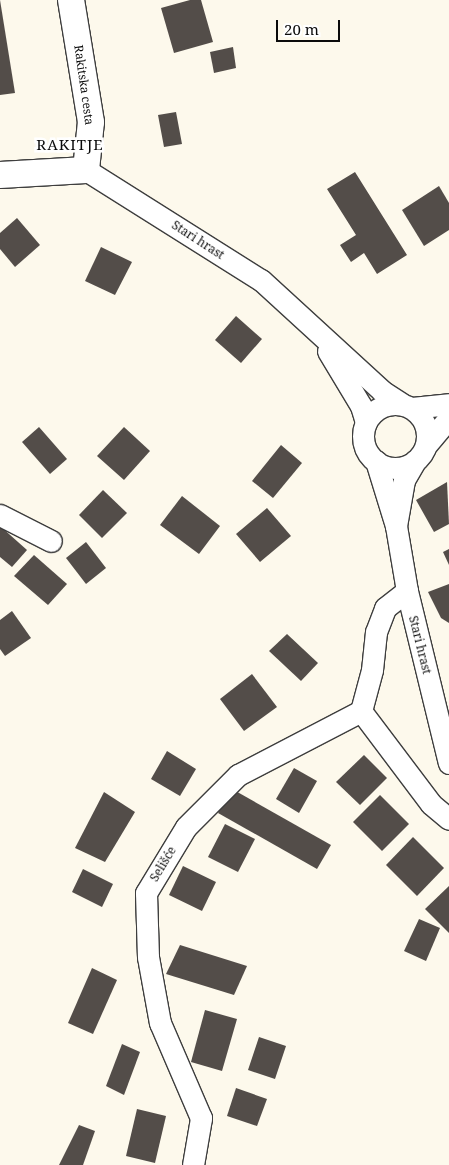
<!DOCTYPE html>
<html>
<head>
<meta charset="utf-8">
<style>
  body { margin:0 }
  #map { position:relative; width:449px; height:1165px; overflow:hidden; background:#fdf9ec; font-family:"Noto Serif",serif }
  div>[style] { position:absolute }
  .building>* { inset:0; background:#534d49 }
  .roads { filter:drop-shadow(1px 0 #3e3e3e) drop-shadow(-1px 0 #3e3e3e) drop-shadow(0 1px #3e3e3e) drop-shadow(0 -1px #3e3e3e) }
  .minor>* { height:21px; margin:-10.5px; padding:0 10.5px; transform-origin:10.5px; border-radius:10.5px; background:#fff }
  .minor>.ring { margin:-10.5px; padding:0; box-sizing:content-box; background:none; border:21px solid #fff; border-radius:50% }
  .tertiary>* { height:26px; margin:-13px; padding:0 13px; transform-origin:13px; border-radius:13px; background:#fff }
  span { translate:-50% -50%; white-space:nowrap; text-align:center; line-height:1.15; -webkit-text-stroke:5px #fff; paint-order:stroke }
  .street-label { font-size:12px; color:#0b0b0b }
  .quarter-label { font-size:15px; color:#0b0b0b; letter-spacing:1px }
  .scale { position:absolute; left:276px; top:20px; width:64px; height:22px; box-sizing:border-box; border:2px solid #0b0b0b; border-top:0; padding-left:6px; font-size:15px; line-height:18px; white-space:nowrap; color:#0b0b0b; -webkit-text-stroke:4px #fff; paint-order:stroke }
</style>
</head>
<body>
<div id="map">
  <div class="building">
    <i style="clip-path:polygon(0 0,15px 93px,0 95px)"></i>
    <i style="clip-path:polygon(190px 0,201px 0,213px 42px,174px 53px,161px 8px)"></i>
    <i style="clip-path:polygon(233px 47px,236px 68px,214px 73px,210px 52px)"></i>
    <i style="clip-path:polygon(176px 112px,182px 144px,164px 147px,158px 115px)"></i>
    <i style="clip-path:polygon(355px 172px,407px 255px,377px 274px,364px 253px,351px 262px,340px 245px,356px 235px,327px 189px)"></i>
    <i style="clip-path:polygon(439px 186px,449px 203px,449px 230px,424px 246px,402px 210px)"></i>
    <i style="clip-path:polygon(17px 218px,40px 245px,15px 267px,0 249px,0 233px)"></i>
    <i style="clip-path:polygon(101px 247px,132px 262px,115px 295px,85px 281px)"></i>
    <i style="clip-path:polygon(236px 316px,262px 339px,241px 363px,215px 340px)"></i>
    <i style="clip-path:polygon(39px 427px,67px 459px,50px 474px,22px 442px)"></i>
    <i style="clip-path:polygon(124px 427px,150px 451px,124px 480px,97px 456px)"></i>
    <i style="clip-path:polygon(281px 445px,302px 463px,273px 498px,252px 481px)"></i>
    <i style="clip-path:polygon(447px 482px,449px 524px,434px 532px,416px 500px)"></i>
    <i style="clip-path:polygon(103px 490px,127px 513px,102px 538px,79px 515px)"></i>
    <i style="clip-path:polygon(182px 496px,220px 526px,199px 554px,160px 525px)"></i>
    <i style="clip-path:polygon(267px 508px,291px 536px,260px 562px,236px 534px)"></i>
    <i style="clip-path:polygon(0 526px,27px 550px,12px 567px,0 557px)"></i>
    <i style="clip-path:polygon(86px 542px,106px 568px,86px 584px,66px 558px)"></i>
    <i style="clip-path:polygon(449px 549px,449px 565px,443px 552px)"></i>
    <i style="clip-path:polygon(34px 555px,67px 584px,48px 605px,14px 576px)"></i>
    <i style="clip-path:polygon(449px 584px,449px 623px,441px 618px,428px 592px)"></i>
    <i style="clip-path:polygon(12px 611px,31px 638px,5px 656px,0 649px,0 620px)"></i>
    <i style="clip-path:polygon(287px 634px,318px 663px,301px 681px,269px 651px)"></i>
    <i style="clip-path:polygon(252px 674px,277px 707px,244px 731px,220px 699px)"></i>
    <i style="clip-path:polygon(167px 751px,196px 769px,180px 796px,151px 779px)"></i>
    <i style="clip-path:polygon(364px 755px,387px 778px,360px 805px,336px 782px)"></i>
    <i style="clip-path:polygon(294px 768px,317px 781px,299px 813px,276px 799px)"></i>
    <i style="clip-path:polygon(232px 789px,331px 845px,317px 869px,218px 813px)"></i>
    <i style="clip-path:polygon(104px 792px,135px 812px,105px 862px,75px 848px)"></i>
    <i style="clip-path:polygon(380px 795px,409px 824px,382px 851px,353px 822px)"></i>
    <i style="clip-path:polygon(225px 824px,255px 839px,238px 872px,208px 857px)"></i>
    <i style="clip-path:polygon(413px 837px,444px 868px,417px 896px,386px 865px)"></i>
    <i style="clip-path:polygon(183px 866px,216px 882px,202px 911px,169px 895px)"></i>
    <i style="clip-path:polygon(83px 869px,113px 884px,102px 907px,72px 892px)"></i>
    <i style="clip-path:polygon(449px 886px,449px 933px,425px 909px)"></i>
    <i style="clip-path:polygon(419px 919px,440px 928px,426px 961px,404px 951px)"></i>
    <i style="clip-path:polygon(180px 945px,247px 966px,234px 995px,166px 974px)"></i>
    <i style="clip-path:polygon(92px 968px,117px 980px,93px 1034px,68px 1023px)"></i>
    <i style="clip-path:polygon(205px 1010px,237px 1019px,222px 1071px,191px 1062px)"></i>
    <i style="clip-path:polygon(259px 1037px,286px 1046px,275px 1079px,248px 1070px)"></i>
    <i style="clip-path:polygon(122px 1044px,140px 1052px,124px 1095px,106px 1086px)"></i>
    <i style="clip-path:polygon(236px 1088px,267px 1099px,257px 1126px,227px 1116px)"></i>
    <i style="clip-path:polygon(137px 1109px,166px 1116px,155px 1163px,126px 1156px)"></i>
    <i style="clip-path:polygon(79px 1125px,95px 1131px,83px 1165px,59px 1165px)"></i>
  </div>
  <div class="roads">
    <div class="minor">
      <i style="left:86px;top:170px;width:207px;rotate:32.2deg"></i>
      <i style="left:261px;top:280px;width:164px;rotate:42.5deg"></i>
      <i style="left:382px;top:391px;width:24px;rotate:33deg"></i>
      <i style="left:328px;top:351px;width:64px;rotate:59deg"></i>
      <i style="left:361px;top:406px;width:17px;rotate:73deg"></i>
      <i class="ring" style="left:363px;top:404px;width:43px;height:43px"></i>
      <i style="left:412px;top:408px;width:37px;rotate:-6deg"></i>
      <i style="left:427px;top:444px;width:34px;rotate:-50deg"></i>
      <i style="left:376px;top:461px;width:68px;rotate:72.9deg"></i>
      <i style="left:396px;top:526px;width:47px;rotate:-80.1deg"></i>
      <i style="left:404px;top:480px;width:22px;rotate:-60deg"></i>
      <i style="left:0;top:515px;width:57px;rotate:27deg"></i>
      <i style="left:396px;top:526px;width:66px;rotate:80.4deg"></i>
      <i style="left:407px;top:591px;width:177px;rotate:76.3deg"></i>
      <i style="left:361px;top:711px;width:116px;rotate:53deg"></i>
      <i style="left:431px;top:804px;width:23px;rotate:40deg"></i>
      <i style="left:193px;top:1165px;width:48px;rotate:-80.3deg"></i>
      <i style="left:201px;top:1118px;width:103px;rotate:-113.3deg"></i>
      <i style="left:160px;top:1023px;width:67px;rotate:-100.3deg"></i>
      <i style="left:148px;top:957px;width:64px;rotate:-91.8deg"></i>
      <i style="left:146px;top:893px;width:77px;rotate:-58.8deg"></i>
      <i style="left:186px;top:827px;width:74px;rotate:-45deg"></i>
      <i style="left:238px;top:775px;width:139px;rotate:-27.5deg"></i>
      <i style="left:361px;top:711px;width:42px;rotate:-75deg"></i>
      <i style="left:372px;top:670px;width:38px;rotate:-84deg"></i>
      <i style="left:376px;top:632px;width:26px;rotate:-69deg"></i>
      <i style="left:385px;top:608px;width:28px;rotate:-38deg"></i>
    </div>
    <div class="tertiary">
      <i style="left:0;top:175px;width:86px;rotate:-3.3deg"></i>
      <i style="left:86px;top:170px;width:48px;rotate:-84.1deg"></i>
      <i style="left:91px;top:122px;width:124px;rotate:-99.3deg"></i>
    </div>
  </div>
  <div class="street-label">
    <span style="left:84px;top:85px;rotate:82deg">Rakitska cesta</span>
    <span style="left:198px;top:240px;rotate:33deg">Stari hrast</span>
    <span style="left:420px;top:645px;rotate:76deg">Stari hrast</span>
    <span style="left:163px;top:864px;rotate:-59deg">Selišće</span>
  </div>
  <div class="quarter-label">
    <span style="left:70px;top:145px">RAKITJE</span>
  </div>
  <div class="scale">20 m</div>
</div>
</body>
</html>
